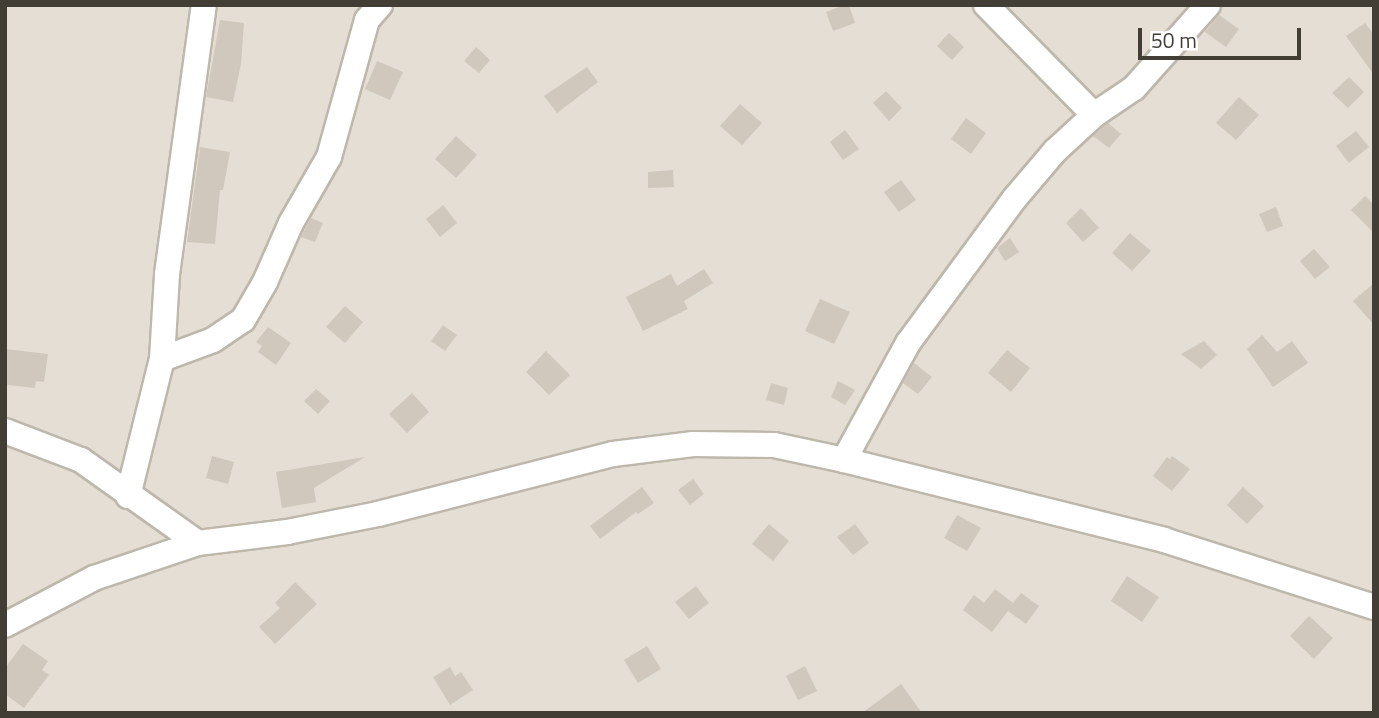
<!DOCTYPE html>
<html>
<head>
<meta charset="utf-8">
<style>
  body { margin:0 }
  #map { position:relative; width:1379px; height:718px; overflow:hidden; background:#f0ede5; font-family:"Titillium Web",sans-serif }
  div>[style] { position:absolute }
  .residential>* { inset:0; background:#e4ded4 }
  .building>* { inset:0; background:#d0c8bc }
  .roads { filter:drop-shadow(2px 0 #bdb7ac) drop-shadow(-2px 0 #bdb7ac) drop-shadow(0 2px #bdb7ac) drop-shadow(0 -2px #bdb7ac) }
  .minor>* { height:24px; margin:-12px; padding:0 12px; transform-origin:12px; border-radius:12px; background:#fff }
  span { translate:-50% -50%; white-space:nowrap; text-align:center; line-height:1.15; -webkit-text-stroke:5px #fff; paint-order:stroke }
  .frame { position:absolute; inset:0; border:7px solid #423d35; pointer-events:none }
  .scale { position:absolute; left:1138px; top:28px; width:163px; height:32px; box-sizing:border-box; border:4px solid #423d35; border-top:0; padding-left:9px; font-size:21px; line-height:24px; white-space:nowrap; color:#423d35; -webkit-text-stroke:5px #fff; paint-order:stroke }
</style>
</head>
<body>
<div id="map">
  <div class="residential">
    <i style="clip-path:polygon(5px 5px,1374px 5px,1374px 713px,5px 713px)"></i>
  </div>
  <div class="building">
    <i style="clip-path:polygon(844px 5px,849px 5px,855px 23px,833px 31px,826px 12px)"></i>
    <i style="clip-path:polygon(1219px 15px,1239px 29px,1226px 47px,1205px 32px)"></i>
    <i style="clip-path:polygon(220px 20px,244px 23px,241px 64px,233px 102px,206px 97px)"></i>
    <i style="clip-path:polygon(1365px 23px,1374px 35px,1374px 75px,1346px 36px)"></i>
    <i style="clip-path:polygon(949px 33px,964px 47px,952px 60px,937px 46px)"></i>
    <i style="clip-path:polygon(476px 47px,490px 60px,479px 73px,464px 61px)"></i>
    <i style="clip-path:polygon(377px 61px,403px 72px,390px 100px,365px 89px)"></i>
    <i style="clip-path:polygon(587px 67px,598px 82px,557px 113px,544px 96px)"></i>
    <i style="clip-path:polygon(1349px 77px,1364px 92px,1348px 108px,1332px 93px)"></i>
    <i style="clip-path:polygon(886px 91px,902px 108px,889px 121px,873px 103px)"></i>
    <i style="clip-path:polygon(1239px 97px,1259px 115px,1236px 140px,1216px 123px)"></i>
    <i style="clip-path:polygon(740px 104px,762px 123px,742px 145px,720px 126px)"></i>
    <i style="clip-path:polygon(966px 118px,986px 133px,971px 154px,951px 139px)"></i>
    <i style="clip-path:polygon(1108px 123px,1121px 134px,1109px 148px,1093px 136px)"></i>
    <i style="clip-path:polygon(845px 130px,859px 149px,843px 160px,830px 142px)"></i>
    <i style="clip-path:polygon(1356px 131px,1369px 147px,1349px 163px,1336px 146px)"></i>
    <i style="clip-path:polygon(456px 136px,477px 155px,456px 178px,435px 159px)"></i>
    <i style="clip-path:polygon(200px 147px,230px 152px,223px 190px,220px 190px,215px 244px,187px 242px)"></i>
    <i style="clip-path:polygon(673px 170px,674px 187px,648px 188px,648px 172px)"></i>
    <i style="clip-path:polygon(901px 180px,916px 200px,899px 212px,884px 192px)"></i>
    <i style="clip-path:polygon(1365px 196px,1374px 205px,1374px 233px,1351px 210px)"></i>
    <i style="clip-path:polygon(443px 205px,457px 223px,440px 237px,426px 219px)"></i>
    <i style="clip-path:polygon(1276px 207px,1283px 226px,1267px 232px,1259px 214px)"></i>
    <i style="clip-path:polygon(1081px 208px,1099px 228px,1083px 242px,1066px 223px)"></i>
    <i style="clip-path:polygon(311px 218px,323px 223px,315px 242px,301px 237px)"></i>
    <i style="clip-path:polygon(1130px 233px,1151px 251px,1132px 271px,1112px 253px)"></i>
    <i style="clip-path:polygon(1010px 238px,1019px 252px,1005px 261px,997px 248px)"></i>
    <i style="clip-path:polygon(1314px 249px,1330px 267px,1315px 279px,1300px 261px)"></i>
    <i style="clip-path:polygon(704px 269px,713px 283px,684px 301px,688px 309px,643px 331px,626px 297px,671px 274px,677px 286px)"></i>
    <i style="clip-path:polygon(1374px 283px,1374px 325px,1353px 301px)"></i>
    <i style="clip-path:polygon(820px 299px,850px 312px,834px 344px,805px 331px)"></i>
    <i style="clip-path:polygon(345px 306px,363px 322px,345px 343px,326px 327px)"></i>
    <i style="clip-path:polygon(443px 325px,457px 335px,445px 351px,431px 341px)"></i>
    <i style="clip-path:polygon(268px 327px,291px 343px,276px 365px,258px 352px,262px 346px,256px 342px)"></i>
    <i style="clip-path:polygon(1262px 335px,1277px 352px,1292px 341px,1308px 363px,1273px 387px,1247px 349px)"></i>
    <i style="clip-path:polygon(1204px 341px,1217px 355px,1201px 369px,1181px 354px)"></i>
    <i style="clip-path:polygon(5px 349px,48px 354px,44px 382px,36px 381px,35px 388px,8px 385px,5px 382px)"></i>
    <i style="clip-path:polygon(1007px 350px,1030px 368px,1011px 392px,988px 373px)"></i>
    <i style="clip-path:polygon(546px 351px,570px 375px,549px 395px,526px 372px)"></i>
    <i style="clip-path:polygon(914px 363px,932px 377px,918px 394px,903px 383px)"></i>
    <i style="clip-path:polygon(838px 381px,855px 390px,845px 405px,831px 397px)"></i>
    <i style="clip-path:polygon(771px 383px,788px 388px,784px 405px,766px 400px)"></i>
    <i style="clip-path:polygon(316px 389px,330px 401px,318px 414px,304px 401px)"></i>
    <i style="clip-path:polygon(412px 393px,429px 412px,407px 433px,389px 414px)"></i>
    <i style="clip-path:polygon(212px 456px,234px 462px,228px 484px,206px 478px)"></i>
    <i style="clip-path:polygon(1172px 456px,1190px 469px,1172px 491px,1153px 476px,1167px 457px,1170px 459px)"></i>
    <i style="clip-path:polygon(365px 457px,314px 488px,316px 502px,282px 508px,276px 472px)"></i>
    <i style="clip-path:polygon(693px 479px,704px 494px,690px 505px,678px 490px)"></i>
    <i style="clip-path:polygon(642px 487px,654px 503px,638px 514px,636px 512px,600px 539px,590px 526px)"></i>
    <i style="clip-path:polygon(1243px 487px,1264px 506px,1247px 524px,1227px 505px)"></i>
    <i style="clip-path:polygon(957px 515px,981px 528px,967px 551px,944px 538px)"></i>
    <i style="clip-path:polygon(769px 524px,789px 541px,773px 561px,752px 544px)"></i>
    <i style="clip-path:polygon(855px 524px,869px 543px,853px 555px,837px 537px)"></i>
    <i style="clip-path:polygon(1127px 576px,1159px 597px,1142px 622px,1111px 601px)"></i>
    <i style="clip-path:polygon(295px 582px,317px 604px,275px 644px,259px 627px,280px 608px,275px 603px)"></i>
    <i style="clip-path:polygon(696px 586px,709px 603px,689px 619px,675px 602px)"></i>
    <i style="clip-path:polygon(995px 589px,1013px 603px,1021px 593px,1039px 606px,1026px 624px,1008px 611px,992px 632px,963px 610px,974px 595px,984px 603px)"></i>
    <i style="clip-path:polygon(1309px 616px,1333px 638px,1314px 659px,1290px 636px)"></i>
    <i style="clip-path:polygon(23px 644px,48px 661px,42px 670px,49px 675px,24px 708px,5px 694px,5px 668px)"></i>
    <i style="clip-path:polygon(647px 646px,661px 669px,638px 683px,624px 660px)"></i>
    <i style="clip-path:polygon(805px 666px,817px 691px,798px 700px,786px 676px)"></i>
    <i style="clip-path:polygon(450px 667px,455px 676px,461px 672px,473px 690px,450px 705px,433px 677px)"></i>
    <i style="clip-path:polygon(901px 684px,922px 713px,862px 713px)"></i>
  </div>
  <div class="roads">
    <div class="minor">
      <i style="left:986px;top:5px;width:154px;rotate:45.5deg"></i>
      <i style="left:162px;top:359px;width:54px;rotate:-20.4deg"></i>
      <i style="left:213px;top:340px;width:36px;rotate:-34deg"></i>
      <i style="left:243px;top:320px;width:44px;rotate:-59.9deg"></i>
      <i style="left:265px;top:282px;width:64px;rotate:-66.2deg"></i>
      <i style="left:291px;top:223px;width:76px;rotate:-60.1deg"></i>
      <i style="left:329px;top:157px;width:142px;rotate:-74.5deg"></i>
      <i style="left:367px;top:20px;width:20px;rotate:-49deg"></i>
      <i style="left:5px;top:431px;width:81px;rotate:20.9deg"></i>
      <i style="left:81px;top:460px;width:143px;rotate:35.4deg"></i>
      <i style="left:844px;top:460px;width:133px;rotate:-61.3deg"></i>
      <i style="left:908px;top:343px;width:180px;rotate:-53.6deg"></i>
      <i style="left:1015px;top:198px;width:62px;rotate:-49.6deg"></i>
      <i style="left:1055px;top:151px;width:53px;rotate:-42.7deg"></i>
      <i style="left:1094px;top:115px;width:48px;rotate:-34deg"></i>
      <i style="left:1134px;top:88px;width:111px;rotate:-48.3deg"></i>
      <i style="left:128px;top:496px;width:141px;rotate:-76.1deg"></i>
      <i style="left:162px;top:359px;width:85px;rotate:-86.6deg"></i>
      <i style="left:167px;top:274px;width:272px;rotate:-82.2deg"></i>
      <i style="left:5px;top:625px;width:101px;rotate:-27.8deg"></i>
      <i style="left:94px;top:578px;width:110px;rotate:-18.6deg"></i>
      <i style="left:198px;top:543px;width:90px;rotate:-7deg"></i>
      <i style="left:287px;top:532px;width:93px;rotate:-11.2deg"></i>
      <i style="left:378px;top:514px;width:243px;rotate:-14.3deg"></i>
      <i style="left:613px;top:454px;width:81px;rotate:-7.1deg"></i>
      <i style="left:693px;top:444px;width:81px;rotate:0.7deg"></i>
      <i style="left:774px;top:445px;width:72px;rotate:12.1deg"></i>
      <i style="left:844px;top:460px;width:330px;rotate:14deg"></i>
      <i style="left:1164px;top:540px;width:220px;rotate:17.7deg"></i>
    </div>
  </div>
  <div class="frame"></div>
  <div class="scale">50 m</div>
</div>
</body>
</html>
